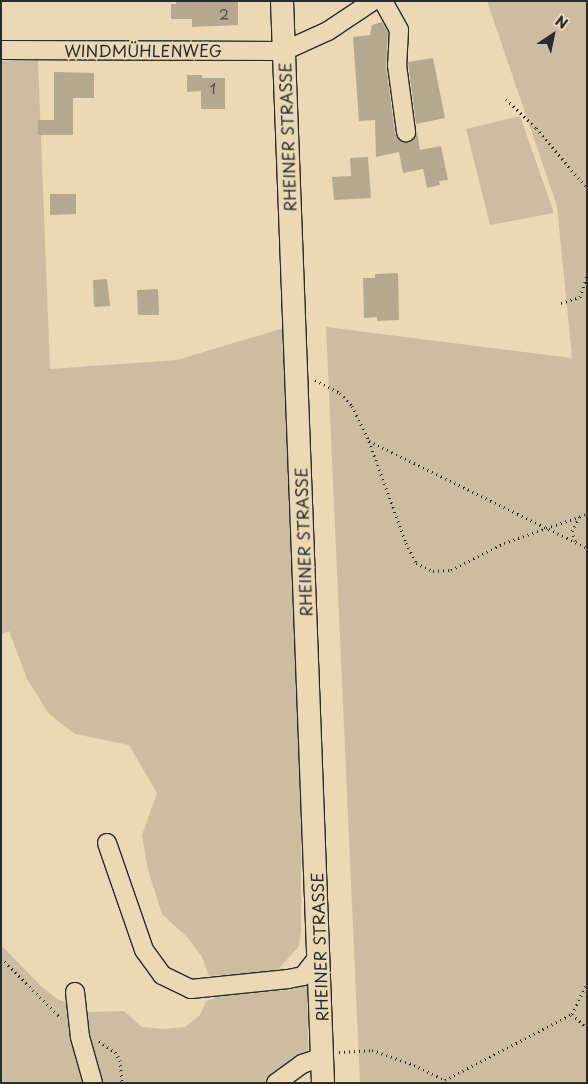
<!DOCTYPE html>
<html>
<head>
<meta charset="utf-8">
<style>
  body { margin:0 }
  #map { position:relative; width:588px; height:1084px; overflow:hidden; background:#ebd9b6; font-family:"Playpen Sans",sans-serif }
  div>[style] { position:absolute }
  .green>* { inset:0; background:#ccbda0 }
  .building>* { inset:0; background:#b6a88f }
  .path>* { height:3px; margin-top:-1.5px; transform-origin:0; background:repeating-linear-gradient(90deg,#2b2b2b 0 1px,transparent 0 5px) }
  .roads { filter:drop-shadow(1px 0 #2b2b2b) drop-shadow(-1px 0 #2b2b2b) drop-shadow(0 1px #2b2b2b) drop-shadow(0 -1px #2b2b2b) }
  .minor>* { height:18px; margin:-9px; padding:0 9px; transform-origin:9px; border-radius:9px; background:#ebd9b6 }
  .major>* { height:22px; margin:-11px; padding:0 11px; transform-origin:11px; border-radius:11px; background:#ebd9b6 }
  span { translate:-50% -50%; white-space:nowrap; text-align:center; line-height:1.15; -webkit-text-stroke:4.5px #ebd9b6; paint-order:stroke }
  .number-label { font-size:14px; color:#4e4a44 }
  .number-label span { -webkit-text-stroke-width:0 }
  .street-label { font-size:16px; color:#2b2b2b }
  .frame { position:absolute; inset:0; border:2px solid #2b2b2b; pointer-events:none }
  .north { position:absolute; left:528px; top:10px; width:50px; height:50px; -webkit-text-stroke:4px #ebd9b6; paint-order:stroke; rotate:34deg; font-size:14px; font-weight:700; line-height:20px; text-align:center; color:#2b2b2b }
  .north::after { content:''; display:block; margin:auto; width:18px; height:22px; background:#2b2b2b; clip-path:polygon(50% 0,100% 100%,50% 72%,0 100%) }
</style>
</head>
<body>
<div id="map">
  <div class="green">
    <i style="clip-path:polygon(487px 1px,587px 1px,587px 1083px,360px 1083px,326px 327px,572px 358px,557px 206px)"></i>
    <i style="clip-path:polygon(38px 60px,50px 369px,177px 360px,287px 327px,301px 817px,301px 931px,299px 946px,275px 973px,209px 976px,202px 957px,188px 938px,162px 914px,148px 870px,142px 835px,157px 793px,129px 745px,75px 734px,49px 714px,27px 679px,9px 631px,1px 635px,1px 61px)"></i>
    <i style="clip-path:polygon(520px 116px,554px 213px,490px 225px,466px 129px)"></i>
    <i style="clip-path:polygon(1px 945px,41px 986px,57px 999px,66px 1002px,87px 1083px,1px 1083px)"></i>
    <i style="clip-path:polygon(307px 984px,308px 1050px,300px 1059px,264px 1083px,98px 1083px,84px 1017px,89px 1012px,124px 1011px,142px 1027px,163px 1029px,185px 1027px,200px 1015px,206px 1001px,226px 994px,291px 990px)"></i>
  </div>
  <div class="building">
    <i style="clip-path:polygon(176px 1px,238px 1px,238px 25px,192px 27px,192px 19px,171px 19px,171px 4px,176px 4px)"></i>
    <i style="clip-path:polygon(382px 22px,388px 32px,386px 66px,395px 133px,402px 142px,412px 141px,417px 131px,408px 62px,433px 58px,445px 118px,416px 124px,420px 150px,441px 146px,448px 180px,439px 181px,440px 185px,427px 188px,423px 169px,403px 173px,399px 152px,376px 157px,375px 120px,359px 121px,353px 37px,370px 35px,372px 25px)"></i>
    <i style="clip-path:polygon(54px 72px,94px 73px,94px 98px,73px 98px,73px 135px,38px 135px,38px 120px,54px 120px)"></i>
    <i style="clip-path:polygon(187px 75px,202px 75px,202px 78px,225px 78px,225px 109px,201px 109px,201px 91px,187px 92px)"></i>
    <i style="clip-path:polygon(368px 157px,371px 198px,334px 200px,332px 177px,351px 176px,350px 158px)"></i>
    <i style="clip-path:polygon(50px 194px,76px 194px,76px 214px,50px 215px)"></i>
    <i style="clip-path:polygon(398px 273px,399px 320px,377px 321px,377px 317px,364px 318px,363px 278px,375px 278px,375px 274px)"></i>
    <i style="clip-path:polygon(107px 279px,110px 306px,94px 307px,93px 280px)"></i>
    <i style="clip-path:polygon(158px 289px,159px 315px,138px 315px,137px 290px)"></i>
  </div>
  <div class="path">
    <i style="left:506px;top:99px;width:42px;rotate:44deg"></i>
    <i style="left:536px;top:128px;width:79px;rotate:49.6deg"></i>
    <i style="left:561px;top:303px;width:20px;rotate:-18deg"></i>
    <i style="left:580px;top:297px;width:22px;rotate:-72deg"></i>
    <i style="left:315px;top:380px;width:28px;rotate:27deg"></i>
    <i style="left:340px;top:393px;width:18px;rotate:47deg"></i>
    <i style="left:352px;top:406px;width:39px;rotate:64deg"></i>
    <i style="left:369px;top:441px;width:109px;rotate:70.1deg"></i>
    <i style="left:406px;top:543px;width:22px;rotate:63deg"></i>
    <i style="left:416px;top:563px;width:19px;rotate:25deg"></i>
    <i style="left:433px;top:571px;width:18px;rotate:-3deg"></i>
    <i style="left:451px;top:570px;width:59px;rotate:-27deg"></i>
    <i style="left:504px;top:543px;width:88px;rotate:-19.3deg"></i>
    <i style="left:369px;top:441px;width:243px;rotate:26.1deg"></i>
    <i style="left:575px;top:541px;width:10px;rotate:-107deg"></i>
    <i style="left:572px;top:531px;width:16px;rotate:-63deg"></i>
    <i style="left:1px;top:958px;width:85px;rotate:45deg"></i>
    <i style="left:572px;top:1014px;width:21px;rotate:43deg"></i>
    <i style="left:99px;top:1041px;width:19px;rotate:35deg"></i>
    <i style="left:115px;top:1052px;width:9px;rotate:58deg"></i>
    <i style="left:120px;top:1060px;width:23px;rotate:85deg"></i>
    <i style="left:339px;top:1052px;width:33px;rotate:-3deg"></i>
    <i style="left:372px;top:1050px;width:45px;rotate:19.7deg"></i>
    <i style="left:414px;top:1065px;width:34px;rotate:26deg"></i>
    <i style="left:445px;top:1080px;width:143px;rotate:-27.5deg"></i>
    <i style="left:572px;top:1014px;width:34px;rotate:-64deg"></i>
  </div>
  <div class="roads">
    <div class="minor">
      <i style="left:383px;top:1px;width:33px;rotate:61deg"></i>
      <i style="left:399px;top:30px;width:35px;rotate:93deg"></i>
      <i style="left:397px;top:65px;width:68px;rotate:82.3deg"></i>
      <i style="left:1px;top:50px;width:283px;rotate:0.2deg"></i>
      <i style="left:284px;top:51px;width:48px;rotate:-24.4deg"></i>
      <i style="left:328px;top:31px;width:54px;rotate:-33.7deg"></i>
      <i style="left:107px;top:843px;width:113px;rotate:70.9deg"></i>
      <i style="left:144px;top:950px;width:31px;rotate:54deg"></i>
      <i style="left:162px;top:975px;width:32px;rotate:26deg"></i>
      <i style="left:191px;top:989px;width:98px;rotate:-5.9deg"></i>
      <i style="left:288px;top:979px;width:15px;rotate:-11deg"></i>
      <i style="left:303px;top:976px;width:28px;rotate:-52deg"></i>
      <i style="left:75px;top:992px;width:45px;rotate:83.7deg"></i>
      <i style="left:80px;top:1037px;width:48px;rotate:74.2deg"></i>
      <i style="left:276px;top:1083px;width:32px;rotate:-36deg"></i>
      <i style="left:302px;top:1064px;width:21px;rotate:-19deg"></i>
    </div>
    <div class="major">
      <i style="left:282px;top:1px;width:1083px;rotate:87.83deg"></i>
    </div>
  </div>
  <div class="number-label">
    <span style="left:224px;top:15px">2</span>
    <span style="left:213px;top:89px">1</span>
  </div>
  <div class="street-label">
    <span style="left:143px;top:50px">WINDMÜHLENWEG</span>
    <span style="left:287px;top:137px;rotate:-92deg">RHEINER STRASSE</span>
    <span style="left:303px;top:542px;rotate:-92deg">RHEINER STRASSE</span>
    <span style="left:319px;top:947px;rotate:-92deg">RHEINER STRASSE</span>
  </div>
  <div class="frame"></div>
  <div class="north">N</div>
</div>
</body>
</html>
